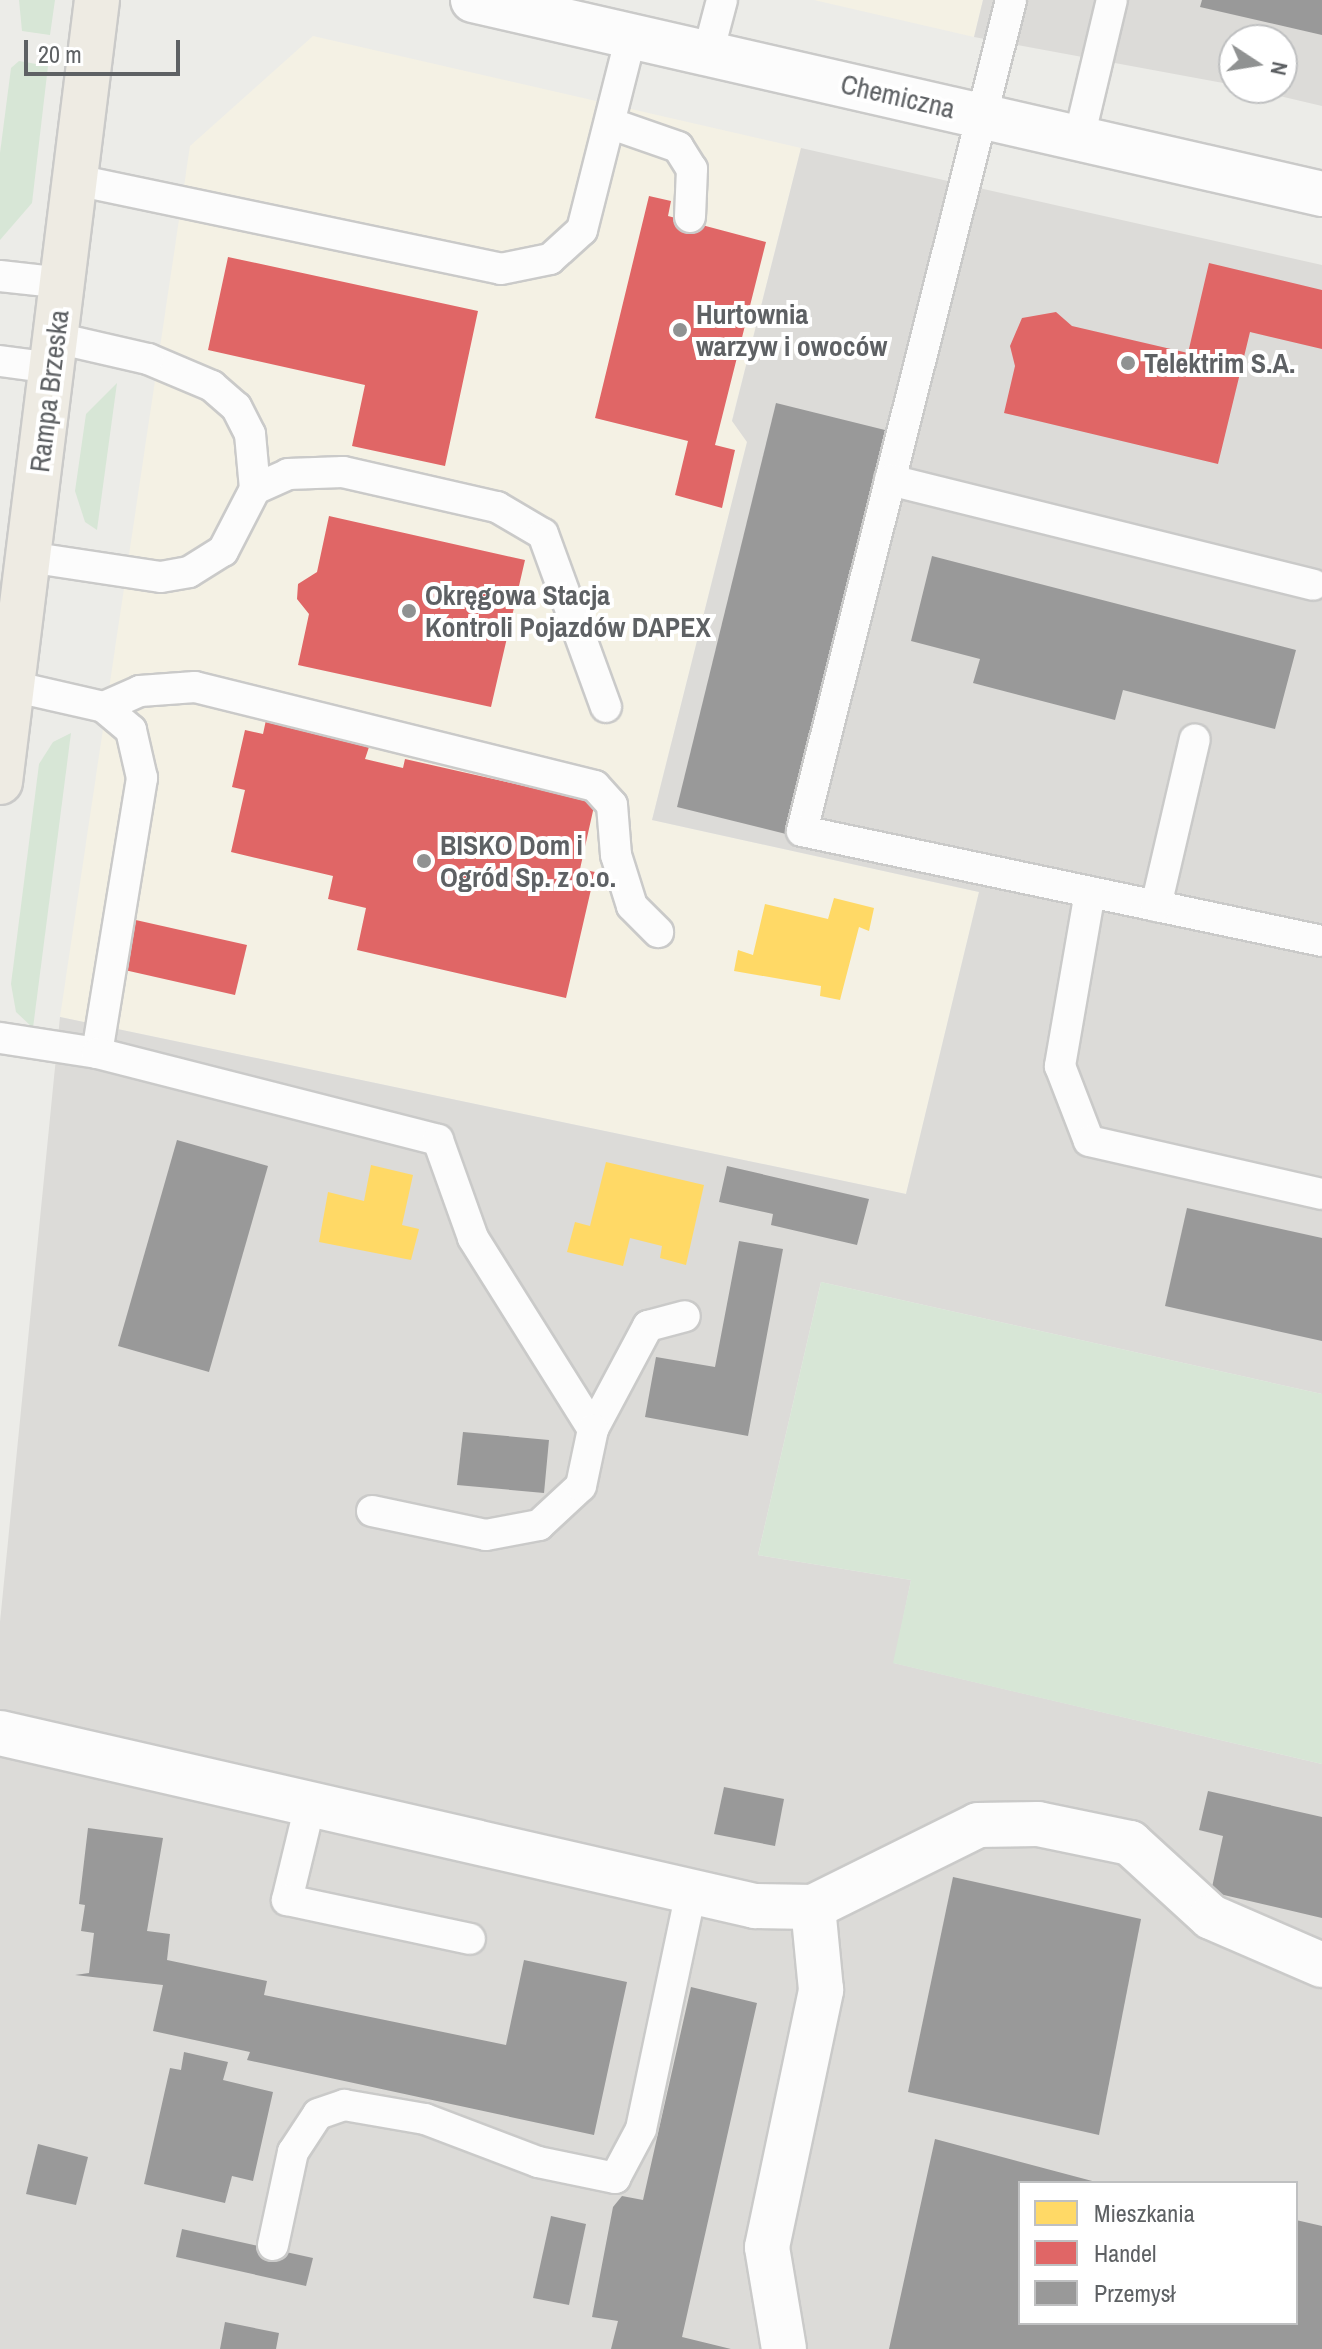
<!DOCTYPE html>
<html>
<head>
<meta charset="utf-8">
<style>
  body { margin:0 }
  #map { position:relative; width:1322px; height:2349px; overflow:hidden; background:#ecece8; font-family:"Archivo Narrow",sans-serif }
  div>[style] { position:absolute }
  .commercial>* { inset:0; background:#f4f1e4 }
  .industrial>* { inset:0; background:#dcdbd8 }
  .green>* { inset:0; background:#d7e6d6 }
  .homes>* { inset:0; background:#ffd966 }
  .shops>* { inset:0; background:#e06666 }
  .industry>* { inset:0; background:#999 }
  .roads { filter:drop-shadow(2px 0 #cacac9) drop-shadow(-2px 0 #cacac9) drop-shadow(0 2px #cacac9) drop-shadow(0 -2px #cacac9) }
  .lane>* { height:30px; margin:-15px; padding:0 15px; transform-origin:15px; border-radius:15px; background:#fcfcfc }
  .street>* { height:44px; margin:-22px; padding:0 22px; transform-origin:22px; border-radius:22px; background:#fcfcfc }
  .secondary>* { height:44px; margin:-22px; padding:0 22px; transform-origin:22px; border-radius:22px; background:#fcfcfc }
  .highway>* { height:44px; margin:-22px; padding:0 22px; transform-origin:22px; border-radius:22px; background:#eeebe3 }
  .dots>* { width:22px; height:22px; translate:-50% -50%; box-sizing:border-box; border:4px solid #fff; border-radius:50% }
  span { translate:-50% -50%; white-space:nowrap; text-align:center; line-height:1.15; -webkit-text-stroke:8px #fff; paint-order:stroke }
  .street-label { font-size:28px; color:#5e6164 }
  .poi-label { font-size:28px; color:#5e6164; font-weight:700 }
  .left { translate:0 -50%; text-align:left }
  .legend { position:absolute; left:1018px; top:2181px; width:280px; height:144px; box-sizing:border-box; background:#fff; border:2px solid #bfc0c1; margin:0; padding:10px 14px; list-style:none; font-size:24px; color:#5e6164 }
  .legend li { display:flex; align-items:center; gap:16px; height:40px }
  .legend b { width:40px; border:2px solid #bfc0c1 }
  .north { position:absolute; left:1218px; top:24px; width:80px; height:80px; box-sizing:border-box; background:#fff; border:2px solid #bfc0c1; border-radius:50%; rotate:102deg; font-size:22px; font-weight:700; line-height:32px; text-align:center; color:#5e6164 }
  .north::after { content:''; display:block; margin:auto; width:28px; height:36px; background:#909292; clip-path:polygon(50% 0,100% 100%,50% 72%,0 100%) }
  .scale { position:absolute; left:24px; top:40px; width:156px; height:36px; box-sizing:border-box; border:4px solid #5e6164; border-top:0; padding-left:10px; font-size:24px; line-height:28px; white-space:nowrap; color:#5e6164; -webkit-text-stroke:6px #fff; paint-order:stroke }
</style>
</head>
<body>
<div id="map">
  <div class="commercial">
    <i style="clip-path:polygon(814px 0,983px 0,974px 37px)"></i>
    <i style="clip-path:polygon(313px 36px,801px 148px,732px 420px,747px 442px,652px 820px,979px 892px,906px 1194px,60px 1017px,190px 146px)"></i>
  </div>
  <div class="industrial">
    <i style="clip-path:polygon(983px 0,1322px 0,1322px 106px,1246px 88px,1282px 88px,1282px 40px,1234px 40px,1234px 85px,974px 37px)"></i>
    <i style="clip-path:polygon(evenodd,801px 148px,1322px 265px,1322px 1394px,821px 1282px,758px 1555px,911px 1580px,894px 1663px,1322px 1764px,1322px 2349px,0 2349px,0 1622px,60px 1017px,906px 1194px,979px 892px,652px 820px,747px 442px,732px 421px,801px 148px,1020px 2183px,1296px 2183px,1296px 2323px,1020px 2323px,1020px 2183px)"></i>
  </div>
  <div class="green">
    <i style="clip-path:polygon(19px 0,55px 0,50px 35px,22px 31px)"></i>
    <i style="clip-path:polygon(19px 61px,48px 66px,32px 203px,0 240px,0 153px,11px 68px)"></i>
    <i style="clip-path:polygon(117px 383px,97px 530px,85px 522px,75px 491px,86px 414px)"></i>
    <i style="clip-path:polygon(71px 733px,33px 1028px,16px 1012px,11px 984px,39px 764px,53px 742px)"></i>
    <i style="clip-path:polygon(821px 1282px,1322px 1394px,1322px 1764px,893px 1663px,911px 1580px,758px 1555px)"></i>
  </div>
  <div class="homes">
    <i style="clip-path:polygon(834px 898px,874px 908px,869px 931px,859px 927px,840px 1000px,820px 996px,821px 986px,734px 971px,738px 950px,753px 955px,765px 904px,828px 919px)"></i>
    <i style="clip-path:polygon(606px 1162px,704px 1185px,686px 1265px,660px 1258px,662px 1246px,630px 1238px,623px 1266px,567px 1252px,575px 1222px,590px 1226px)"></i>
    <i style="clip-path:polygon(371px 1165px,413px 1175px,402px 1225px,419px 1229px,411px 1260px,319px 1242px,328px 1192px,364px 1201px)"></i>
  </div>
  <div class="shops">
    <i style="clip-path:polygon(649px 196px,671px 201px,668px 216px,766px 242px,715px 445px,735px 450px,722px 508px,675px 495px,688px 441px,595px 418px)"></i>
    <i style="clip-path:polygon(228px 257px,478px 311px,445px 466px,352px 446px,365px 385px,208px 350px)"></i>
    <i style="clip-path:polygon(1209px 263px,1322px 290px,1322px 349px,1250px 332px,1218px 464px,1004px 413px,1015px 366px,1010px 346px,1022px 318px,1056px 312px,1072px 326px,1188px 353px)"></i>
    <i style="clip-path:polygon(329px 516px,525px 560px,491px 707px,298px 665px,309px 614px,297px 599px,298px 584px,317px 572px)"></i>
    <i style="clip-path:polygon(266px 720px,370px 744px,365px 759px,403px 768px,405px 759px,595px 802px,580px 869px,595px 872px,566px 998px,357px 950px,366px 908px,328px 899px,333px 876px,231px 852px,245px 790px,232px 787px,245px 730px,263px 734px)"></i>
    <i style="clip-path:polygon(109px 914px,247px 945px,235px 995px,98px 964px)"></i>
  </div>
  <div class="industry">
    <i style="clip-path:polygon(1202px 0,1322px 0,1322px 35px,1200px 7px)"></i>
    <i style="clip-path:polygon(776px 403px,885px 430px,786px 834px,677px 807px)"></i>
    <i style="clip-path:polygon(932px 556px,1296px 650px,1275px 729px,1123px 690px,1115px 720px,973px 683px,980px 659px,911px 641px)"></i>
    <i style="clip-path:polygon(177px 1140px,268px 1166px,209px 1372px,118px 1346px)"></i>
    <i style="clip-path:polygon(727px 1166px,869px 1199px,857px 1245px,771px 1225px,773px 1214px,719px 1202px)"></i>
    <i style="clip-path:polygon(1187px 1208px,1322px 1238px,1322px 1341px,1165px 1306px)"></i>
    <i style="clip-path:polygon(739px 1241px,783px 1249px,748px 1436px,645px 1417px,656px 1357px,715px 1367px)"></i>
    <i style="clip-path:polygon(463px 1432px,549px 1440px,544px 1493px,457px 1485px)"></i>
    <i style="clip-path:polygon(724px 1787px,784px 1799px,775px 1846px,714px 1834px)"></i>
    <i style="clip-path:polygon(1208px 1791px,1322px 1817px,1322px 1918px,1211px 1892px,1223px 1836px,1199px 1830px)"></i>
    <i style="clip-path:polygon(88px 1828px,163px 1838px,147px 1931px,170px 1934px,167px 1960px,267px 1981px,264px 1995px,506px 2045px,524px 1960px,627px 1982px,594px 2135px,247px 2060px,250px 2052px,153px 2031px,163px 1985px,75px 1975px,89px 1973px,94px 1933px,81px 1931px,85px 1905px,79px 1904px)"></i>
    <i style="clip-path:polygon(953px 1877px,1141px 1919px,1099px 2135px,908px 2092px)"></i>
    <i style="clip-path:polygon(691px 1987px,757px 2003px,682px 2337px,731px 2349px,611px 2349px,618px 2321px,592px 2317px,613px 2207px,622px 2196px,643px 2200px)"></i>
    <i style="clip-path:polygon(184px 2052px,228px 2062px,223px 2080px,273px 2092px,253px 2181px,232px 2176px,225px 2203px,144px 2184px,170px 2068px,181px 2070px)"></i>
    <i style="clip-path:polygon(935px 2139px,1096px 2182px,1020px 2183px,1020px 2323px,1296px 2323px,1296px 2220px,1322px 2226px,1322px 2349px,889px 2349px)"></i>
    <i style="clip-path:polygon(38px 2144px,88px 2157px,76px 2205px,26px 2194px)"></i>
    <i style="clip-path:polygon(551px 2216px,586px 2224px,569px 2305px,533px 2298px)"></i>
    <i style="clip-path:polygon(182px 2229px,313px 2258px,306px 2286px,176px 2257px)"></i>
    <i style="clip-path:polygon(225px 2322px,279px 2333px,276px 2349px,220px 2349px)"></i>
  </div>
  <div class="roads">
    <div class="lane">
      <i style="left:1011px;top:0;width:857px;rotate:104.12deg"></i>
      <i style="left:802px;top:831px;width:532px;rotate:11.94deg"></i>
      <i style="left:708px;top:53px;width:55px;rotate:-75.2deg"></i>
      <i style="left:612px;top:124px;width:70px;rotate:19.2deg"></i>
      <i style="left:678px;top:147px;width:26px;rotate:58deg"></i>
      <i style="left:692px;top:169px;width:48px;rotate:92.4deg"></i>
      <i style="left:1079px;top:138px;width:142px;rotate:-76.6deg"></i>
      <i style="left:76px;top:180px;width:434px;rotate:11.8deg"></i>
      <i style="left:501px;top:269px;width:50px;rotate:-11.5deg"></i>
      <i style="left:550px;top:259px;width:43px;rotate:-42.2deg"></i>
      <i style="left:582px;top:230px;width:200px;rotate:-75.8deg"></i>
      <i style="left:0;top:276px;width:63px;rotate:6.3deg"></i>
      <i style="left:0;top:361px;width:52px;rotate:7.7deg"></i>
      <i style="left:890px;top:480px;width:436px;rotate:13.9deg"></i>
      <i style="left:255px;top:489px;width:36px;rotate:-24deg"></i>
      <i style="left:288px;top:474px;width:55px;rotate:-2.1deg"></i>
      <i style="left:343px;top:472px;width:158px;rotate:12.8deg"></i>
      <i style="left:497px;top:507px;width:53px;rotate:30.4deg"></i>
      <i style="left:543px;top:534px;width:184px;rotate:70deg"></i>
      <i style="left:28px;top:557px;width:134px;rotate:8.6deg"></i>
      <i style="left:161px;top:577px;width:28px;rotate:-10deg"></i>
      <i style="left:189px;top:572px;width:40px;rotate:-32deg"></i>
      <i style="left:223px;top:551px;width:70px;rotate:-62.7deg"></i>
      <i style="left:255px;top:489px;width:55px;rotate:-95.2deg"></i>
      <i style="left:250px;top:434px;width:30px;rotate:-117deg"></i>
      <i style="left:236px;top:407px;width:32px;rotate:-139deg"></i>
      <i style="left:212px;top:386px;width:69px;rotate:-157.1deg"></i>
      <i style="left:148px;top:359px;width:94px;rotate:-167.1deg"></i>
      <i style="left:104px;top:707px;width:39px;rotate:-24deg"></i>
      <i style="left:140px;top:691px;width:55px;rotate:-4.2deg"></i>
      <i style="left:195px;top:687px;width:412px;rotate:13.9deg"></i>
      <i style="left:595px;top:786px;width:25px;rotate:48deg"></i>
      <i style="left:612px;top:805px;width:50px;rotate:85.4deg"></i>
      <i style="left:616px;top:855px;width:53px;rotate:72.6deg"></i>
      <i style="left:632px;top:906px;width:37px;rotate:45deg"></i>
      <i style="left:1090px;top:892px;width:177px;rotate:99.8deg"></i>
      <i style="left:1060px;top:1066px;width:80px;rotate:68.9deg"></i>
      <i style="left:1089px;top:1141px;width:239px;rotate:12.8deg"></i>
      <i style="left:1156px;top:906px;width:171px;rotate:-76.9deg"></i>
      <i style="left:0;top:1038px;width:98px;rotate:8.8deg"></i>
      <i style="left:97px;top:1053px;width:279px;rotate:-80.7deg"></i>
      <i style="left:142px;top:778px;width:49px;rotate:-102.9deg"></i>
      <i style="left:131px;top:730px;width:35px;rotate:-140deg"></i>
      <i style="left:104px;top:707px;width:94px;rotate:-167.1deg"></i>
      <i style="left:97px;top:1053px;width:352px;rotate:14.3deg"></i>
      <i style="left:438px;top:1140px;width:104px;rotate:70.3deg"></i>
      <i style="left:473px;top:1238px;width:226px;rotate:57.9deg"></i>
      <i style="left:593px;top:1429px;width:117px;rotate:-61.9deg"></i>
      <i style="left:648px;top:1326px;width:38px;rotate:-15deg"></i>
      <i style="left:372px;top:1511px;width:116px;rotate:11.9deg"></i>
      <i style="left:486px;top:1535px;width:54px;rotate:-10.7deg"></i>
      <i style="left:539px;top:1525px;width:57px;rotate:-42.9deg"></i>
      <i style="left:581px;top:1486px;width:58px;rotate:-78.1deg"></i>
      <i style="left:310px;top:1805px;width:98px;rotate:103.6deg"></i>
      <i style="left:287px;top:1900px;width:187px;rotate:12deg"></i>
      <i style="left:273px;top:2245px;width:95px;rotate:-77.9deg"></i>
      <i style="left:293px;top:2152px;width:45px;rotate:-56.7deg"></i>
      <i style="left:318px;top:2114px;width:28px;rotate:-19deg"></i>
      <i style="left:344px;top:2105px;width:82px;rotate:9.8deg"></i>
      <i style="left:425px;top:2119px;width:121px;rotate:20.8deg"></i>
      <i style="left:538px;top:2162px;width:79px;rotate:11.7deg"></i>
      <i style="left:615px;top:2178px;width:55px;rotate:-62deg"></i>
      <i style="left:641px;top:2129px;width:243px;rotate:-78.1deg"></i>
    </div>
    <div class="street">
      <i style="left:0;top:1733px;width:775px;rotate:12.91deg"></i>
      <i style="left:755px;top:1906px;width:58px;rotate:1deg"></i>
      <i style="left:813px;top:1907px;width:184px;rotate:-26.4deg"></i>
      <i style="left:978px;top:1825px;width:60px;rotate:-1deg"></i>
      <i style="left:1038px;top:1824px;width:94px;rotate:11.7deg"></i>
      <i style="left:1130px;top:1843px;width:110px;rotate:42.4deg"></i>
      <i style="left:1211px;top:1917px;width:121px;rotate:23.4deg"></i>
      <i style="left:784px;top:2349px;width:103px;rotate:-99.5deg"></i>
      <i style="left:767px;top:2247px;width:263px;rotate:-78.1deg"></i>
      <i style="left:821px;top:1990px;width:83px;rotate:-95.5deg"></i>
    </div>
    <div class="secondary">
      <i style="left:473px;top:0;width:871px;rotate:12.87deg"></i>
    </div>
    <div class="highway">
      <i style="left:0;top:782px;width:788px;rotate:-82.93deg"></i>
    </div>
  </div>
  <div class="dots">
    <i style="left:680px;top:330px;background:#909292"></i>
    <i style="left:1128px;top:363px;background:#909292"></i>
    <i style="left:409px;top:611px;background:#909292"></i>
    <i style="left:424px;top:861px;background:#909292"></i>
  </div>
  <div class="street-label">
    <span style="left:898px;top:96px;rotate:13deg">Chemiczna</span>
    <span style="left:49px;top:391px;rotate:-83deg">Rampa Brzeska</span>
  </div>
  <div class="poi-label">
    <span class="left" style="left:696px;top:330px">Hurtownia<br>warzyw i owoców</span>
    <span class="left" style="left:1144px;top:363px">Telektrim S.A.</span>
    <span class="left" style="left:425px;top:611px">Okręgowa Stacja<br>Kontroli Pojazdów DAPEX</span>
    <span class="left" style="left:440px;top:861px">BISKO Dom i<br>Ogród Sp. z o.o.</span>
  </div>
  <ul class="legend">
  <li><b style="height:22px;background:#ffd966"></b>Mieszkania</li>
  <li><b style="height:22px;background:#e06666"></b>Handel</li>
  <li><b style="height:22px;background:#999"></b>Przemysł</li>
  </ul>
  <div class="north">N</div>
  <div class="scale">20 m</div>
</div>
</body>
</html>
